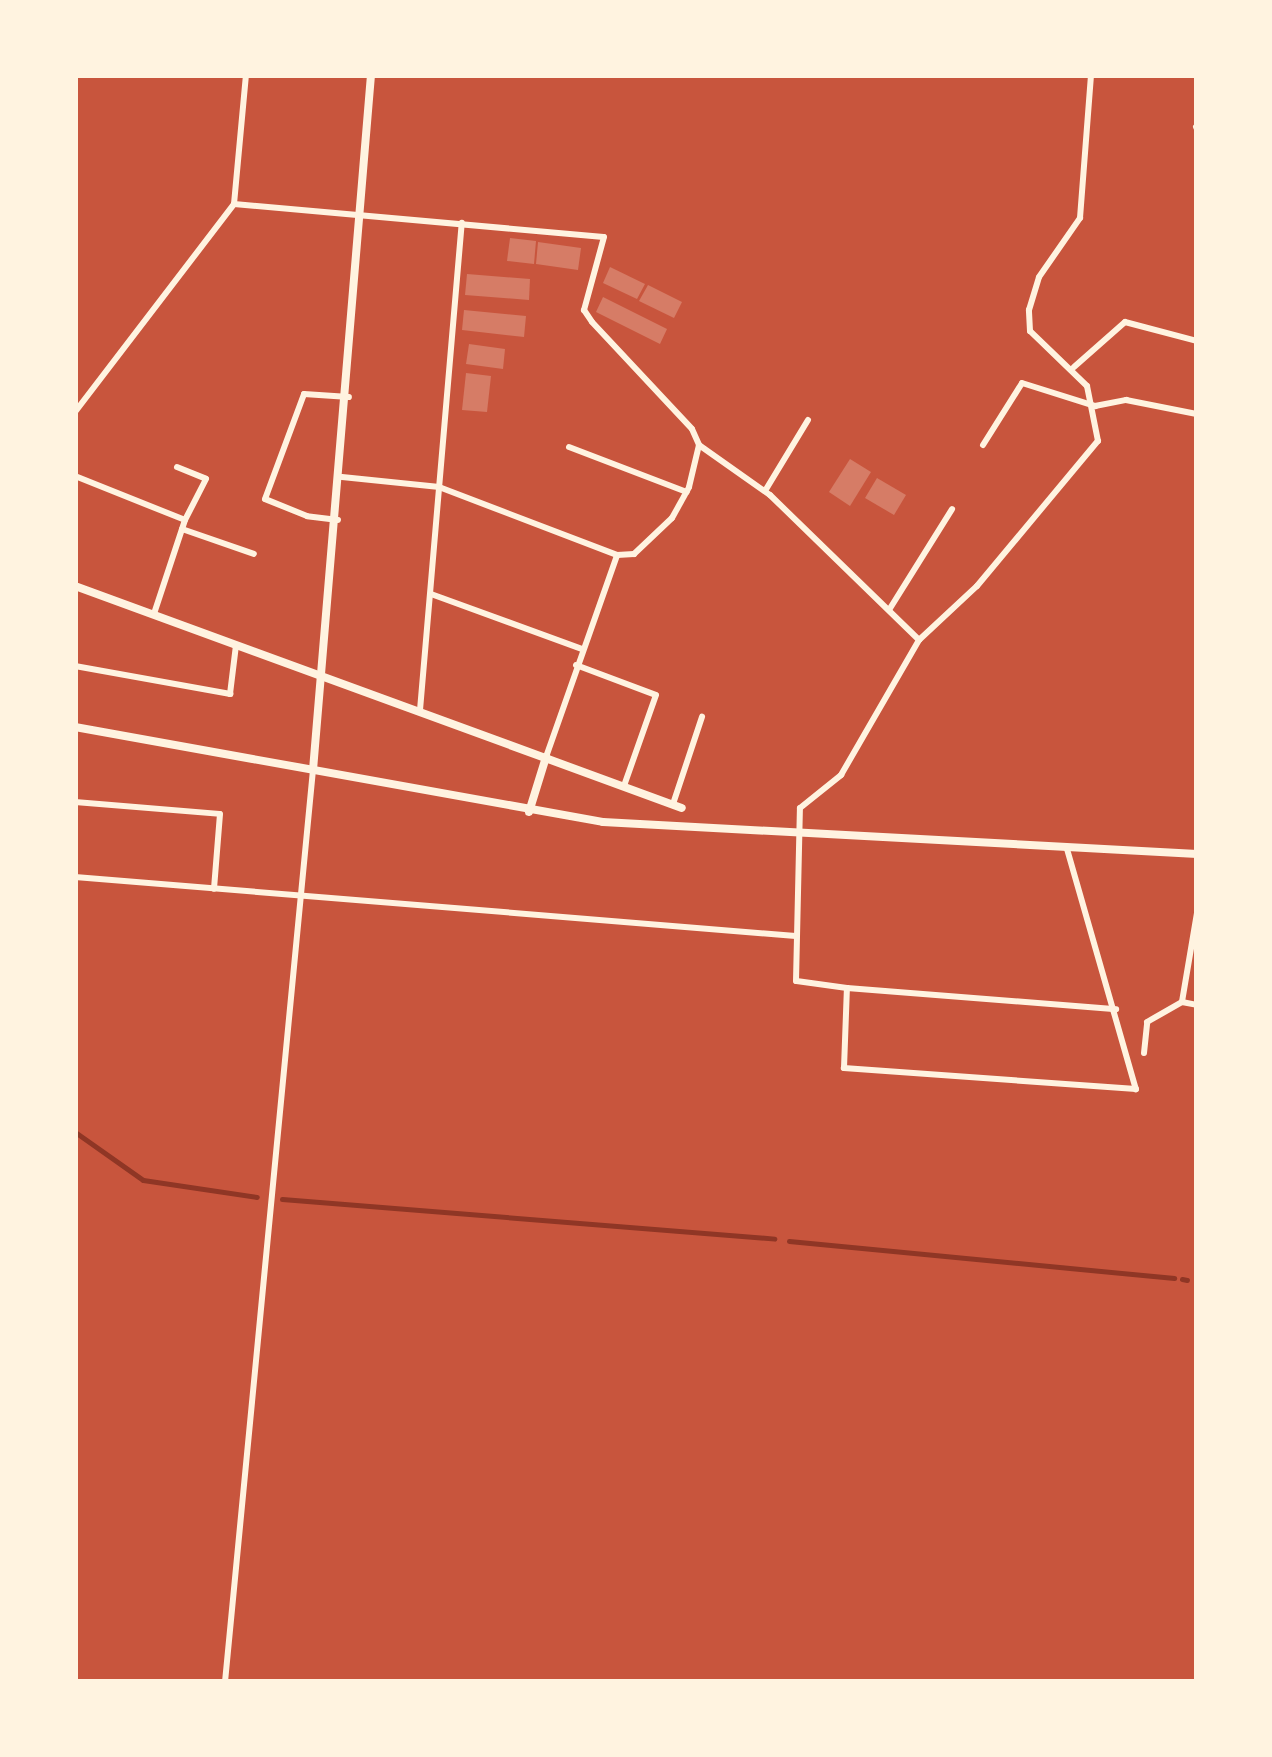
<!DOCTYPE html>
<html>
<head>
<meta charset="utf-8">
<style>
  body { margin:0 }
  #map { position:relative; width:1272px; height:1757px; overflow:hidden; background:#c8553d; font-family:"Noto Sans",sans-serif }
  div>[style] { position:absolute }
  .stream>* { height:5px; margin:-2.5px; padding:0 2.5px; transform-origin:2.5px; border-radius:2.5px; background:#8f3625 }
  .building>* { inset:0; background:#d67c66 }
  .minor>* { height:6px; margin:-3px; padding:0 3px; transform-origin:3px; border-radius:3px; background:#fff3e0 }
  .tertiary>* { height:8px; margin:-4px; padding:0 4px; transform-origin:4px; border-radius:4px; background:#fff3e0 }
  span { translate:-50% -50%; white-space:nowrap; text-align:center; line-height:1.15; -webkit-text-stroke:10px #fff3e0; paint-order:stroke }
  .frame { position:absolute; inset:0; border:78px solid #fff3e0; pointer-events:none }
</style>
</head>
<body>
<div id="map">
  <div class="stream">
    <i style="left:75px;top:1132px;width:83px;rotate:35.2deg"></i>
    <i style="left:143px;top:1180px;width:115px;rotate:8.5deg"></i>
    <i style="left:282px;top:1199px;width:494px;rotate:4.6deg"></i>
    <i style="left:789px;top:1241px;width:387px;rotate:5.5deg"></i>
    <i style="left:1182px;top:1279px;width:5px;rotate:11deg"></i>
  </div>
  <div class="building">
    <i style="clip-path:polygon(510px 238px,536px 241px,534px 264px,507px 261px)"></i>
    <i style="clip-path:polygon(538px 242px,581px 248px,578px 270px,536px 264px)"></i>
    <i style="clip-path:polygon(610px 267px,645px 284px,637px 299px,603px 283px)"></i>
    <i style="clip-path:polygon(467px 274px,530px 279px,529px 300px,465px 295px)"></i>
    <i style="clip-path:polygon(648px 285px,682px 302px,674px 318px,639px 301px)"></i>
    <i style="clip-path:polygon(603px 297px,667px 329px,660px 344px,596px 312px)"></i>
    <i style="clip-path:polygon(464px 310px,526px 316px,524px 337px,462px 330px)"></i>
    <i style="clip-path:polygon(469px 344px,505px 349px,503px 369px,466px 364px)"></i>
    <i style="clip-path:polygon(466px 373px,491px 376px,487px 412px,462px 410px)"></i>
    <i style="clip-path:polygon(850px 459px,871px 472px,850px 506px,829px 492px)"></i>
    <i style="clip-path:polygon(877px 478px,906px 495px,894px 515px,865px 498px)"></i>
  </div>
  <div class="minor">
    <i style="left:1196px;top:127px;width:2px;rotate:63deg"></i>
    <i style="left:234px;top:204px;width:371px;rotate:5.1deg"></i>
    <i style="left:604px;top:237px;width:76px;rotate:105.3deg"></i>
    <i style="left:584px;top:310px;width:14px;rotate:56deg"></i>
    <i style="left:592px;top:322px;width:146px;rotate:46.9deg"></i>
    <i style="left:692px;top:429px;width:17px;rotate:66deg"></i>
    <i style="left:699px;top:445px;width:87px;rotate:35.2deg"></i>
    <i style="left:770px;top:495px;width:208px;rotate:44.2deg"></i>
    <i style="left:1074px;top:367px;width:68px;rotate:-41.4deg"></i>
    <i style="left:1125px;top:322px;width:74px;rotate:14.8deg"></i>
    <i style="left:75px;top:412px;width:262px;rotate:-52.6deg"></i>
    <i style="left:234px;top:204px;width:130px;rotate:-84.7deg"></i>
    <i style="left:983px;top:445px;width:73px;rotate:-57.8deg"></i>
    <i style="left:1022px;top:383px;width:77px;rotate:17.5deg"></i>
    <i style="left:1095px;top:406px;width:32px;rotate:-11deg"></i>
    <i style="left:1126px;top:400px;width:72px;rotate:11.2deg"></i>
    <i style="left:569px;top:447px;width:126px;rotate:20.9deg"></i>
    <i style="left:177px;top:467px;width:31px;rotate:22deg"></i>
    <i style="left:206px;top:479px;width:46px;rotate:117.1deg"></i>
    <i style="left:75px;top:476px;width:118px;rotate:21.8deg"></i>
    <i style="left:185px;top:520px;width:99px;rotate:108.3deg"></i>
    <i style="left:342px;top:477px;width:98px;rotate:5.9deg"></i>
    <i style="left:439px;top:487px;width:191px;rotate:20.9deg"></i>
    <i style="left:617px;top:555px;width:17px;rotate:-3deg"></i>
    <i style="left:634px;top:554px;width:52px;rotate:-43.5deg"></i>
    <i style="left:672px;top:518px;width:35px;rotate:-61deg"></i>
    <i style="left:689px;top:487px;width:43px;rotate:-76.6deg"></i>
    <i style="left:765px;top:491px;width:83px;rotate:-58.8deg"></i>
    <i style="left:338px;top:520px;width:31px;rotate:-173deg"></i>
    <i style="left:307px;top:516px;width:45px;rotate:-158deg"></i>
    <i style="left:265px;top:499px;width:112px;rotate:-69.6deg"></i>
    <i style="left:304px;top:394px;width:45px;rotate:3.8deg"></i>
    <i style="left:182px;top:529px;width:76px;rotate:19.1deg"></i>
    <i style="left:431px;top:594px;width:161px;rotate:20deg"></i>
    <i style="left:889px;top:610px;width:119px;rotate:-58deg"></i>
    <i style="left:576px;top:665px;width:85px;rotate:20.6deg"></i>
    <i style="left:656px;top:695px;width:96px;rotate:109.4deg"></i>
    <i style="left:75px;top:666px;width:158px;rotate:10.2deg"></i>
    <i style="left:230px;top:694px;width:49px;rotate:-83deg"></i>
    <i style="left:420px;top:710px;width:489px;rotate:-85.1deg"></i>
    <i style="left:546px;top:757px;width:214px;rotate:-70.6deg"></i>
    <i style="left:75px;top:802px;width:145px;rotate:4.7deg"></i>
    <i style="left:220px;top:814px;width:75px;rotate:94.6deg"></i>
    <i style="left:673px;top:804px;width:92px;rotate:-71.6deg"></i>
    <i style="left:1067px;top:849px;width:250px;rotate:74deg"></i>
    <i style="left:1136px;top:1089px;width:293px;rotate:-175.9deg"></i>
    <i style="left:844px;top:1068px;width:80px;rotate:-87.9deg"></i>
    <i style="left:847px;top:988px;width:51px;rotate:-172.2deg"></i>
    <i style="left:796px;top:981px;width:173px;rotate:-88.7deg"></i>
    <i style="left:800px;top:808px;width:53px;rotate:-38.8deg"></i>
    <i style="left:841px;top:775px;width:156px;rotate:-60deg"></i>
    <i style="left:919px;top:640px;width:79px;rotate:-43deg"></i>
    <i style="left:977px;top:586px;width:189px;rotate:-50.2deg"></i>
    <i style="left:1098px;top:441px;width:56px;rotate:-101.3deg"></i>
    <i style="left:1087px;top:386px;width:79px;rotate:-136deg"></i>
    <i style="left:1030px;top:331px;width:21px;rotate:-93deg"></i>
    <i style="left:1029px;top:310px;width:34px;rotate:-73deg"></i>
    <i style="left:1039px;top:277px;width:72px;rotate:-55.2deg"></i>
    <i style="left:1080px;top:218px;width:143px;rotate:-85.6deg"></i>
    <i style="left:75px;top:877px;width:723px;rotate:4.68deg"></i>
    <i style="left:1197px;top:913px;width:90px;rotate:99.6deg"></i>
    <i style="left:1182px;top:1002px;width:15px;rotate:11deg"></i>
    <i style="left:847px;top:988px;width:270px;rotate:4.5deg"></i>
    <i style="left:1144px;top:1053px;width:31px;rotate:-84deg"></i>
    <i style="left:1147px;top:1022px;width:40px;rotate:-29.7deg"></i>
    <i style="left:225px;top:1682px;width:916px;rotate:-84.49deg"></i>
  </div>
  <div class="tertiary">
    <i style="left:75px;top:586px;width:646px;rotate:20.09deg"></i>
    <i style="left:75px;top:727px;width:536px;rotate:10.2deg"></i>
    <i style="left:603px;top:822px;width:595px;rotate:3.08deg"></i>
    <i style="left:313px;top:770px;width:697px;rotate:-85.23deg"></i>
    <i style="left:529px;top:812px;width:58px;rotate:-72.8deg"></i>
  </div>
  <div class="frame"></div>
</div>
</body>
</html>
